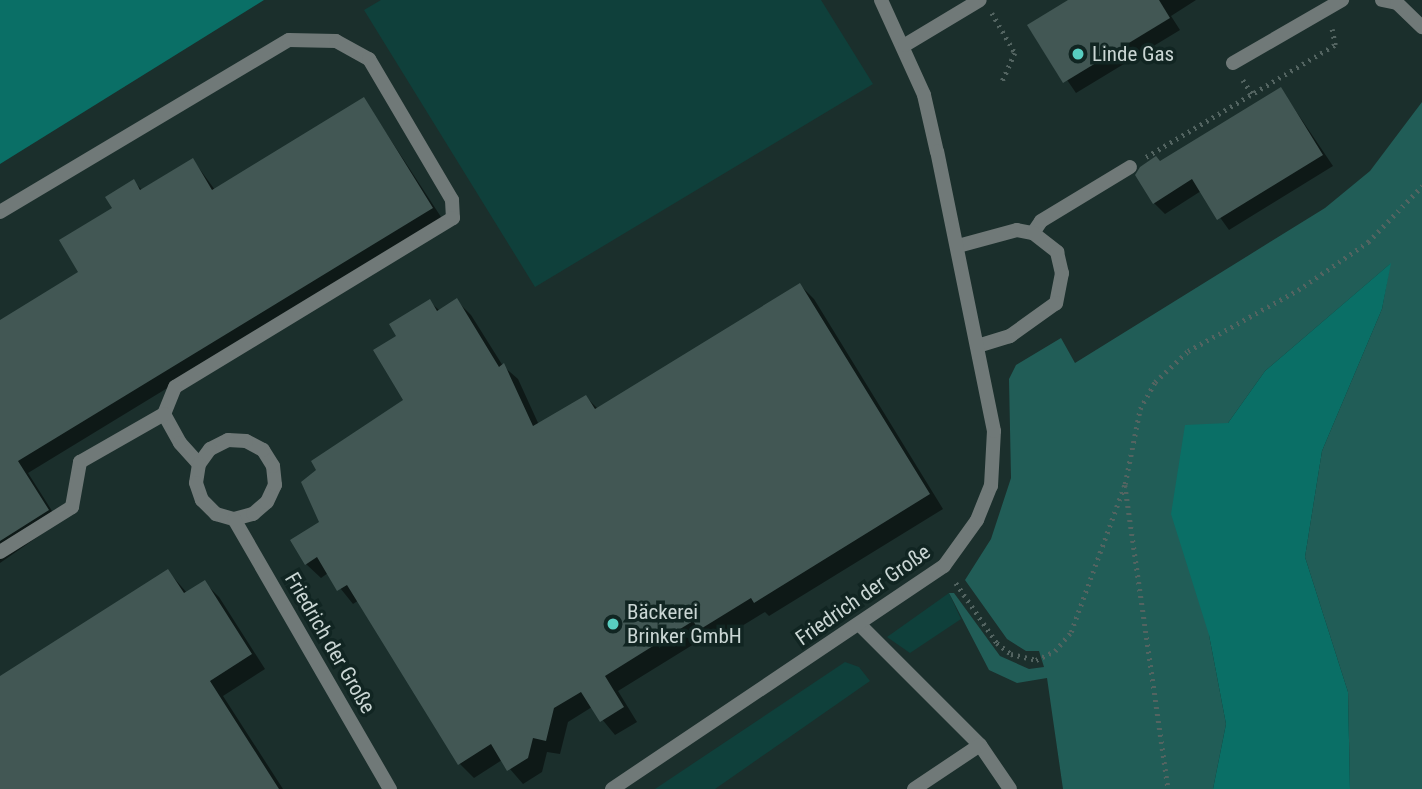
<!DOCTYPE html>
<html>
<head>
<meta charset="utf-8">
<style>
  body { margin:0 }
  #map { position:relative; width:1422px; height:789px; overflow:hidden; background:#1b2f2c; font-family:"Roboto Condensed",sans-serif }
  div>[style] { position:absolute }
  .green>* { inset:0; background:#0f403b }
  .forest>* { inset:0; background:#215d57 }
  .water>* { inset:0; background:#0a6f66 }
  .shadow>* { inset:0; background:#0007 }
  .building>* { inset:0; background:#425754 }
  .path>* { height:4.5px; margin-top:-2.25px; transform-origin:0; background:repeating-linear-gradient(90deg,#536461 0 2px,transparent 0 7px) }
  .service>* { height:14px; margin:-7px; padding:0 7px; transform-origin:7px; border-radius:7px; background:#707978 }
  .minor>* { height:14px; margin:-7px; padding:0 7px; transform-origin:7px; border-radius:7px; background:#707978 }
  .dots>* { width:19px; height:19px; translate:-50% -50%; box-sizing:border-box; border:4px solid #112522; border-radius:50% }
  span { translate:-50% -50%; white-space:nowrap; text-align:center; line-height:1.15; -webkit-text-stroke:7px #112522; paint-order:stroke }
  .poi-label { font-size:21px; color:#cad6d4 }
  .left { translate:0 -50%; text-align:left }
  .street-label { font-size:21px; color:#cad6d4 }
</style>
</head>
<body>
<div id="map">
  <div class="green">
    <i style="clip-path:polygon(381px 0,821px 0,873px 84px,535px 287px,364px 10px)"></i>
    <i style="clip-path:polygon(949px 593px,961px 619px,910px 653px,887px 637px)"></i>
    <i style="clip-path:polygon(845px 662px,859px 667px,870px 681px,715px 789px,655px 789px)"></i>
  </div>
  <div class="forest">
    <i style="clip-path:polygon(1422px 102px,1422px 789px,1350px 789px,1348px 692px,1305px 557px,1322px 451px,1382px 309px,1390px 264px,1265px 371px,1228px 423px,1209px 635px,1226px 724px,1213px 789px,1063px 789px,1047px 678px,1017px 683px,989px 670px,949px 593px,954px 593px,1000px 656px,1029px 669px,1044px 667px,1039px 651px,1026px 651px,1007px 639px,965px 580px,991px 539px,1011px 478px,1009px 379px,1016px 365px,1061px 338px,1075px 363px,1325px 208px,1370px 171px)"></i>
  </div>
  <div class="water">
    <i style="clip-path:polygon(0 0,264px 0,0 164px)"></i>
    <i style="clip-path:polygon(1391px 263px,1382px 309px,1322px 451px,1305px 557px,1348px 692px,1350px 789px,1213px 789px,1226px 724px,1209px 635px,1171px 514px,1185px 425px,1228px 423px,1265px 371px)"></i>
  </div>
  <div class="shadow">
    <i style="clip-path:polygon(1071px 0,1196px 0,1171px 16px,1180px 30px,1076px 93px,1030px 26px)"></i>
    <i style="clip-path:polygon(1281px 89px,1333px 166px,1229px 230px,1201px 191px,1165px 214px,1154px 203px,1160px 163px)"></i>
    <i style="clip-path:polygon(364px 99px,443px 220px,28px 473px,59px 522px,0 563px,0 322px,81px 273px,134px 182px,143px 191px,193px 160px,215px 190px)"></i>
    <i style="clip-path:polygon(800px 285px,814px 299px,943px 509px,769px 616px,765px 612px,714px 643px,707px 636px,618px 691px,637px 722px,615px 735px,592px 707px,568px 722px,560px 754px,547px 752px,542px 772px,523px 784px,502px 760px,474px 778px,460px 764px,359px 600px,353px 604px,328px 573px,321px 578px,306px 564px,406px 401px,399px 337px,429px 301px,440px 311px,457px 301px,471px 315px,503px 366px,518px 379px,539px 425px,586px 397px,598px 409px)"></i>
    <i style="clip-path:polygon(168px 571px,187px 593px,204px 582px,219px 597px,265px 669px,223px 696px,283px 789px,0 789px,0 678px)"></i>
  </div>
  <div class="building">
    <i style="clip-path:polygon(1068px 0,1159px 0,1170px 18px,1063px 83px,1027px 25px)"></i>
    <i style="clip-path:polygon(1281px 87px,1323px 155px,1217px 220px,1192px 179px,1153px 204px,1135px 175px,1140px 167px,1156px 156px,1160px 161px)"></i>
    <i style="clip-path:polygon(364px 97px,433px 208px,18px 461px,49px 510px,0 541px,0 320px,78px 272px,59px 240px,112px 208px,105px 197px,134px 179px,140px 190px,193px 158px,212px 190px)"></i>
    <i style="clip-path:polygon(800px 283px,930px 494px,754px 603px,751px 598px,699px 630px,693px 621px,605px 676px,624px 707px,600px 722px,581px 692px,554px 708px,546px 741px,533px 738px,528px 758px,507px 771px,491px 744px,458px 765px,347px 585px,337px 591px,317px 557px,305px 565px,290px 540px,319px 522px,301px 482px,316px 470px,311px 461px,403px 400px,373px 350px,396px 336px,389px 324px,430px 299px,437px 311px,457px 298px,499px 367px,504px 363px,533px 426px,586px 395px,595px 409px)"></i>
    <i style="clip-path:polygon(168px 569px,184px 593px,205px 580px,252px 654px,210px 681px,279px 789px,0 789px,0 676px)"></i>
  </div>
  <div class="path">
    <i style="left:992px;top:13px;width:46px;rotate:60.1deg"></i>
    <i style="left:1015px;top:53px;width:34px;rotate:114deg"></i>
    <i style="left:1243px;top:80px;width:17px;rotate:57deg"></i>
    <i style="left:1146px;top:157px;width:220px;rotate:-30.7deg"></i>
    <i style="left:1335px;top:45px;width:16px;rotate:-101deg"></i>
    <i style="left:1125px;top:485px;width:307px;rotate:81.9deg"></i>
    <i style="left:956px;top:583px;width:73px;rotate:55.7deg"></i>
    <i style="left:997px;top:643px;width:18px;rotate:38deg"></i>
    <i style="left:1011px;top:654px;width:26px;rotate:13deg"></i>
    <i style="left:1036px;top:660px;width:21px;rotate:-25deg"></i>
    <i style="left:1055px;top:651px;width:25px;rotate:-50deg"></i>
    <i style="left:1071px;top:632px;width:158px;rotate:-70deg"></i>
    <i style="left:1125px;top:484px;width:76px;rotate:-78.7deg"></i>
    <i style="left:1140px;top:409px;width:31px;rotate:-61deg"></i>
    <i style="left:1155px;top:382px;width:45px;rotate:-43.2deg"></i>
    <i style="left:1188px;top:351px;width:126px;rotate:-29deg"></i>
    <i style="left:1298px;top:290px;width:85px;rotate:-34.4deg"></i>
    <i style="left:1368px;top:242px;width:78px;rotate:-46deg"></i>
  </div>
  <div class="service">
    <i style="left:881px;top:0;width:104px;rotate:65.6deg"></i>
    <i style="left:924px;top:95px;width:58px;rotate:77.2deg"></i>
    <i style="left:1382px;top:0;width:15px;rotate:11deg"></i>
    <i style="left:1397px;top:3px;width:35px;rotate:44deg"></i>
    <i style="left:905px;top:45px;width:87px;rotate:-31deg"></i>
    <i style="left:1233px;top:63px;width:126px;rotate:-30deg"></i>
    <i style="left:0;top:212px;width:336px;rotate:-30.8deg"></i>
    <i style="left:289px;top:40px;width:47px;rotate:1.2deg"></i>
    <i style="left:336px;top:41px;width:38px;rotate:29deg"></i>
    <i style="left:369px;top:59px;width:164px;rotate:59.5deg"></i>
    <i style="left:452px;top:200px;width:18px;rotate:87deg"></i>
    <i style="left:453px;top:218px;width:325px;rotate:148.7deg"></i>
    <i style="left:175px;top:387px;width:29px;rotate:112deg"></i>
    <i style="left:164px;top:414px;width:33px;rotate:61deg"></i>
    <i style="left:180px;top:443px;width:28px;rotate:48deg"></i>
    <i style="left:1033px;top:233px;width:14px;rotate:-56deg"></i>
    <i style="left:1041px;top:221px;width:104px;rotate:-31.2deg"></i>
    <i style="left:0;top:552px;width:85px;rotate:-32deg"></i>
    <i style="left:72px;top:507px;width:46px;rotate:-79.9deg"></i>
    <i style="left:80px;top:462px;width:97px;rotate:-29.7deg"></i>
    <i style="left:860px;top:625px;width:170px;rotate:45deg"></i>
    <i style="left:980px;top:745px;width:53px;rotate:55.7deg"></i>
    <i style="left:914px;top:789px;width:79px;rotate:-33.7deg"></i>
  </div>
  <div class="minor">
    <i style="left:958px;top:246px;width:61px;rotate:-15.2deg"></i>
    <i style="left:1017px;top:230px;width:16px;rotate:11deg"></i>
    <i style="left:1033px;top:233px;width:31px;rotate:38deg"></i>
    <i style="left:1057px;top:252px;width:22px;rotate:77deg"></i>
    <i style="left:1062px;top:273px;width:31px;rotate:101deg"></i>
    <i style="left:1056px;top:303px;width:57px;rotate:144.3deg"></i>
    <i style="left:1010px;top:336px;width:34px;rotate:163deg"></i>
    <i style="left:234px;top:519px;width:20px;rotate:-15deg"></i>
    <i style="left:253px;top:514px;width:18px;rotate:-41deg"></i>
    <i style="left:267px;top:502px;width:19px;rotate:-65deg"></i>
    <i style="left:275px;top:485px;width:19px;rotate:-96deg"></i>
    <i style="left:273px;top:466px;width:19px;rotate:-122deg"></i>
    <i style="left:263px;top:450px;width:19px;rotate:-152deg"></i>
    <i style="left:246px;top:441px;width:18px;rotate:-177deg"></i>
    <i style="left:228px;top:440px;width:20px;rotate:153deg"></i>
    <i style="left:210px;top:449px;width:19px;rotate:126deg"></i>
    <i style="left:199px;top:464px;width:19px;rotate:99deg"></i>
    <i style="left:196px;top:483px;width:18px;rotate:71deg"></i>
    <i style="left:202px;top:500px;width:20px;rotate:45deg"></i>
    <i style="left:216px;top:514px;width:19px;rotate:16deg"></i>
    <i style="left:234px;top:519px;width:312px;rotate:60deg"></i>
    <i style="left:612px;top:789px;width:400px;rotate:-33.9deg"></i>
    <i style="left:944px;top:566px;width:57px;rotate:-54.3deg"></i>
    <i style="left:977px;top:520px;width:37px;rotate:-68deg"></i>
    <i style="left:991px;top:486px;width:55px;rotate:-86.9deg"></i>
    <i style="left:994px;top:431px;width:285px;rotate:-101.5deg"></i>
  </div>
  <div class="dots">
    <i style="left:1078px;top:54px;background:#58cec1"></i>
    <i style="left:613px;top:624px;background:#58cec1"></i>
  </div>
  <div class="poi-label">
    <span class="left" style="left:1092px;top:54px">Linde Gas</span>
    <span class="left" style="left:627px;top:624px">Bäckerei<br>Brinker GmbH</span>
  </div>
  <div class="street-label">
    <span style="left:863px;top:595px;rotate:-35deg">Friedrich der Große</span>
    <span style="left:330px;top:643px;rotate:60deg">Friedrich der Große</span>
  </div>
</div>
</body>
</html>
